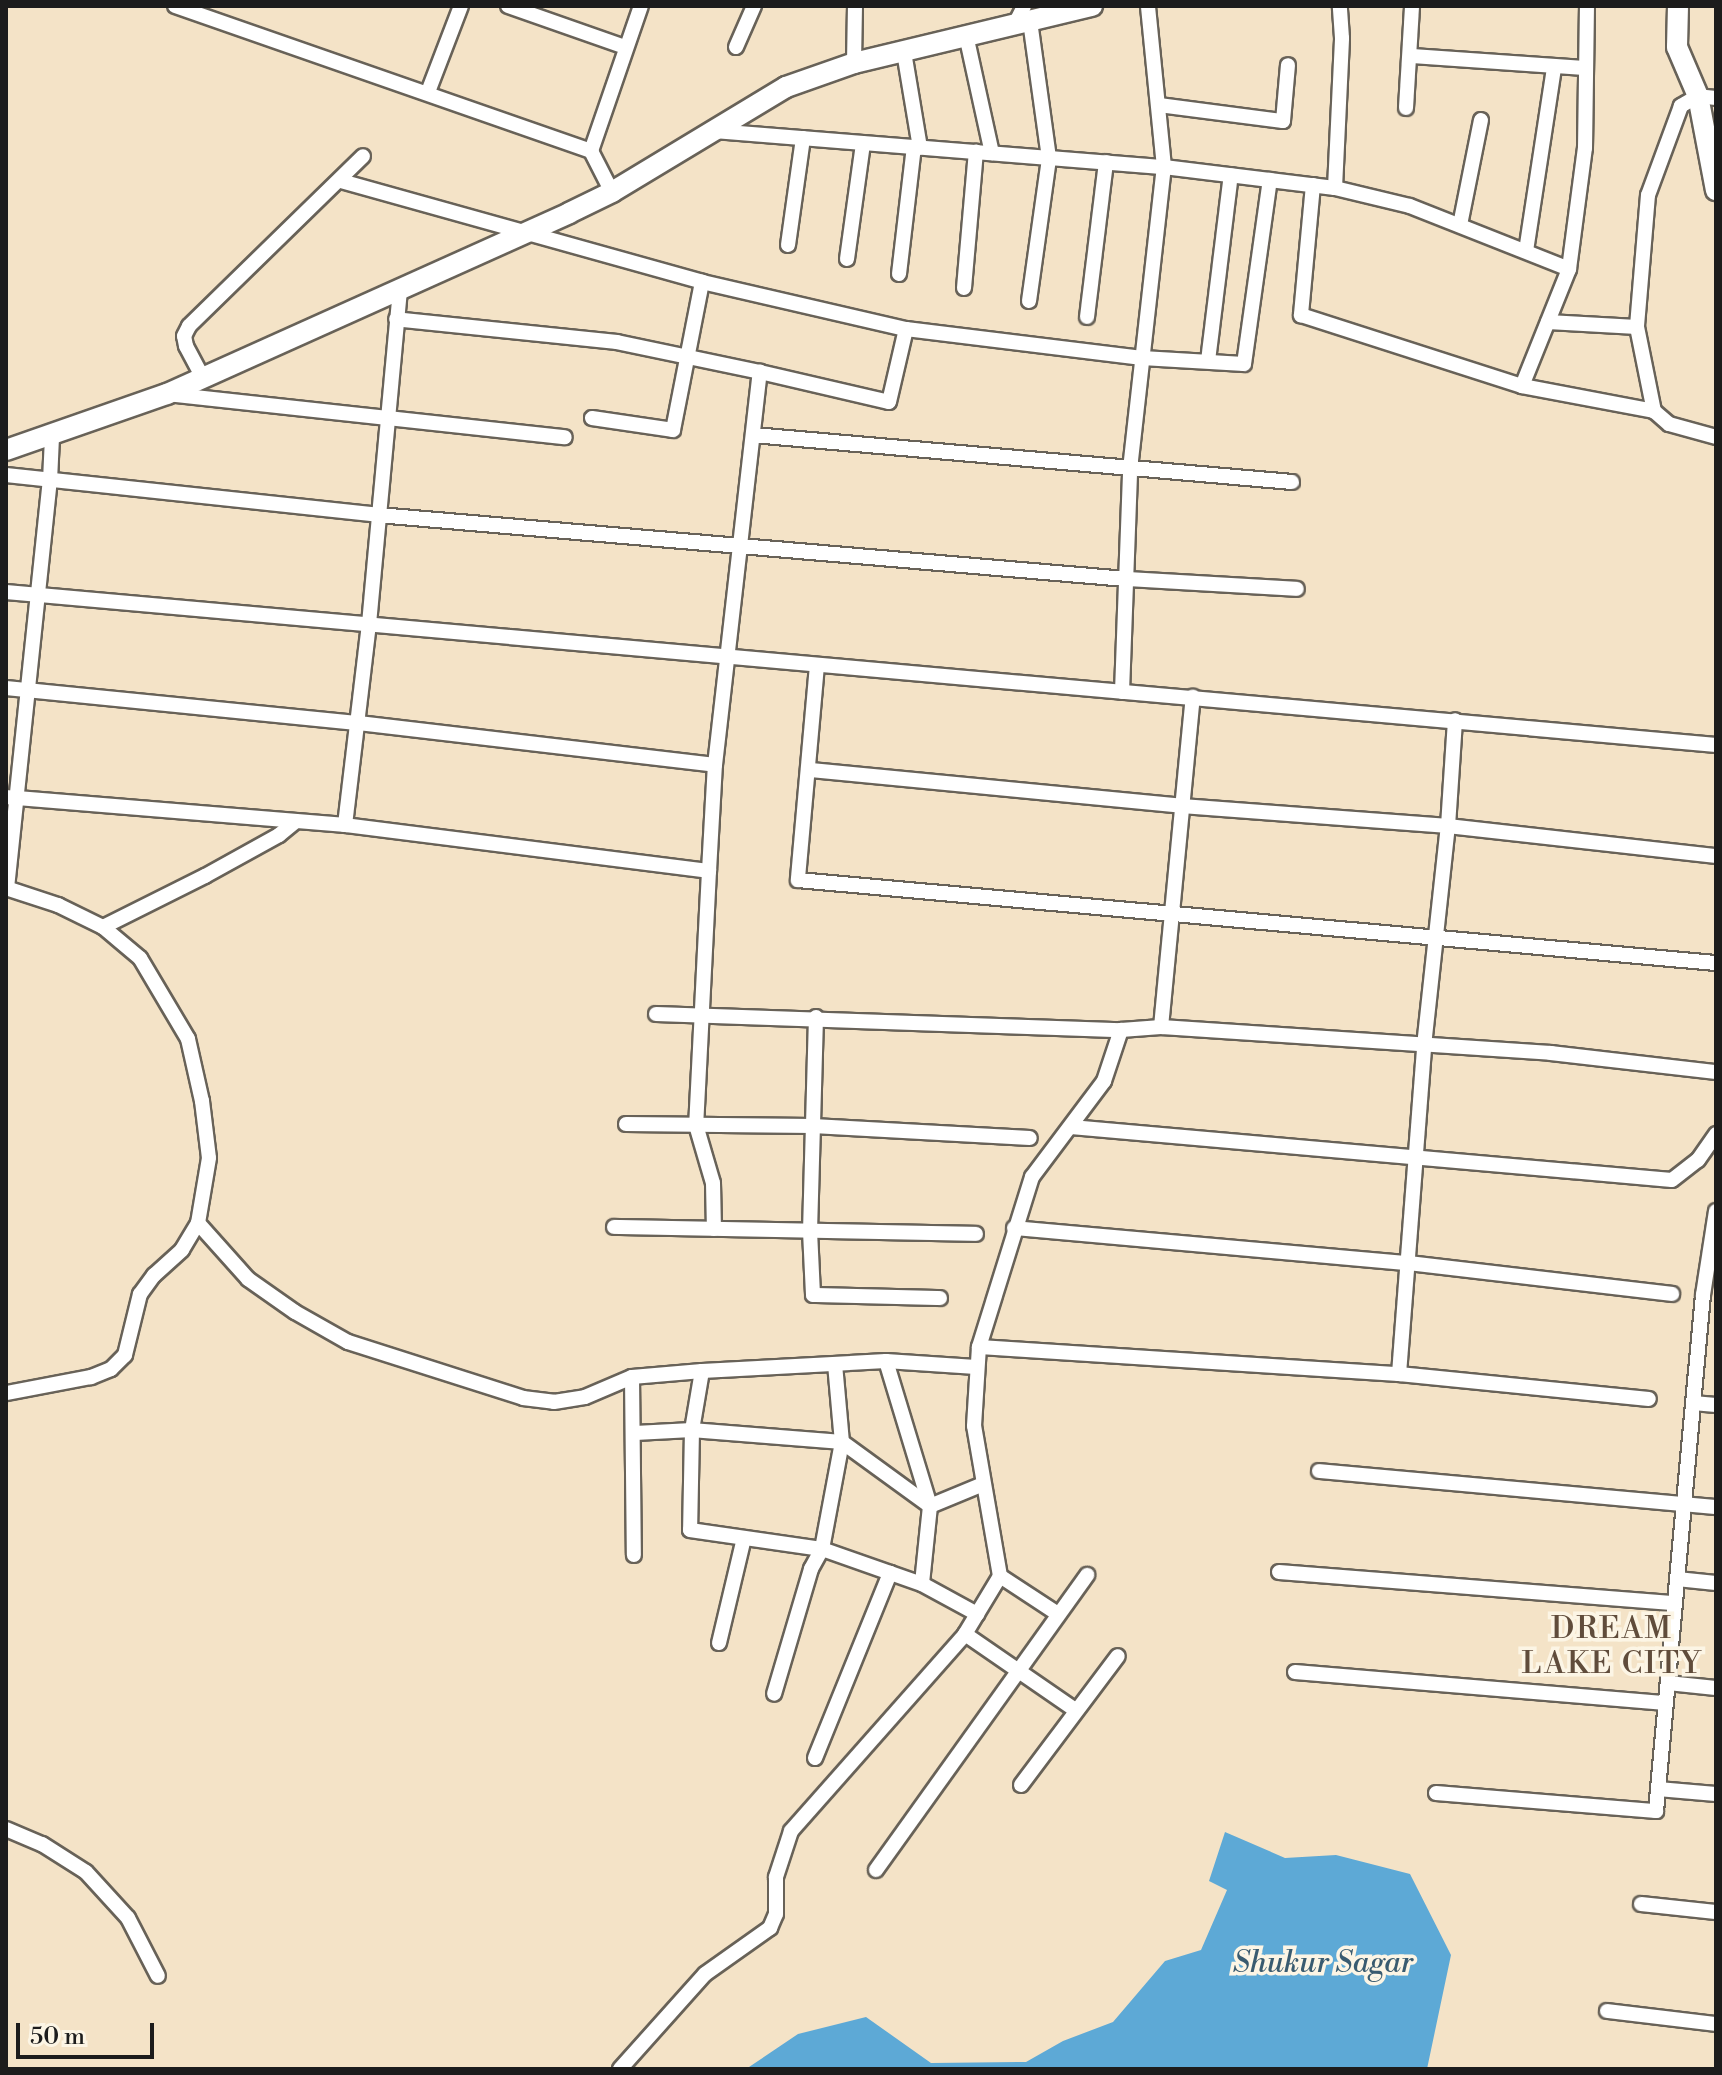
<!DOCTYPE html>
<html>
<head>
<meta charset="utf-8">
<style>
  body { margin:0 }
  #map { position:relative; width:1722px; height:2075px; overflow:hidden; background:#f4e3c7; font-family:"Libre Bodoni",serif }
  div>[style] { position:absolute }
  .water>* { inset:0; background:#5da9d6 }
  .roads { filter:drop-shadow(2px 0 #686258) drop-shadow(-2px 0 #686258) drop-shadow(0 2px #686258) drop-shadow(0 -2px #686258) }
  .street>* { height:14px; margin:-7px; padding:0 7px; transform-origin:7px; border-radius:7px; background:#fff }
  .secondary>* { height:20px; margin:-10px; padding:0 10px; transform-origin:10px; border-radius:10px; background:#fff }
  span { translate:-50% -50%; white-space:nowrap; text-align:center; line-height:1.15; -webkit-text-stroke:7px #fcf5e5; paint-order:stroke }
  .neighbourhood-label { font-size:30px; color:#604c3b; letter-spacing:2px }
  .water-label { font-size:30px; color:#395b70; font-style:italic }
  .frame { position:absolute; inset:0; border:8px solid #1c1c1c; pointer-events:none }
  .scale { position:absolute; left:16px; top:2023px; width:138px; height:36px; box-sizing:border-box; border:4px solid #1c1c1c; border-top:0; padding-left:10px; font-size:24px; line-height:28px; white-space:nowrap; color:#1c1c1c; -webkit-text-stroke:6px #fcf5e5; paint-order:stroke }
</style>
</head>
<body>
<div id="map">
  <div class="water">
    <i style="clip-path:polygon(1225px 1832px,1285px 1858px,1336px 1855px,1410px 1874px,1451px 1955px,1427px 2069px,746px 2069px,798px 2034px,866px 2017px,931px 2063px,1026px 2062px,1063px 2041px,1113px 2022px,1165px 1961px,1201px 1950px,1227px 1890px,1209px 1881px)"></i>
  </div>
  <div class="roads">
    <div class="street">
      <i style="left:175px;top:6px;width:441px;rotate:19.2deg"></i>
      <i style="left:591px;top:151px;width:153px;rotate:-71deg"></i>
      <i style="left:508px;top:6px;width:124px;rotate:19.3deg"></i>
      <i style="left:1014px;top:26px;width:22px;rotate:-63deg"></i>
      <i style="left:966px;top:35px;width:121px;rotate:77.6deg"></i>
      <i style="left:736px;top:47px;width:45px;rotate:-66.3deg"></i>
      <i style="left:904px;top:52px;width:97px;rotate:80.5deg"></i>
      <i style="left:1412px;top:56px;width:173px;rotate:4deg"></i>
      <i style="left:854px;top:63px;width:57px;rotate:-89deg"></i>
      <i style="left:428px;top:92px;width:92px;rotate:-69deg"></i>
      <i style="left:1716px;top:98px;width:18px;rotate:-174deg"></i>
      <i style="left:1698px;top:96px;width:20px;rotate:150deg"></i>
      <i style="left:1681px;top:106px;width:95px;rotate:110.3deg"></i>
      <i style="left:1648px;top:195px;width:132px;rotate:94.8deg"></i>
      <i style="left:1637px;top:327px;width:86px;rotate:78.6deg"></i>
      <i style="left:1654px;top:411px;width:20px;rotate:41deg"></i>
      <i style="left:1669px;top:424px;width:49px;rotate:15.5deg"></i>
      <i style="left:1159px;top:105px;width:125px;rotate:7.4deg"></i>
      <i style="left:1283px;top:121px;width:56px;rotate:-84.9deg"></i>
      <i style="left:1406px;top:108px;width:102px;rotate:-86.6deg"></i>
      <i style="left:715px;top:131px;width:450px;rotate:4.6deg"></i>
      <i style="left:1164px;top:167px;width:172px;rotate:7deg"></i>
      <i style="left:1335px;top:188px;width:77px;rotate:13.5deg"></i>
      <i style="left:1410px;top:206px;width:171px;rotate:21.6deg"></i>
      <i style="left:591px;top:151px;width:46px;rotate:62.9deg"></i>
      <i style="left:341px;top:181px;width:375px;rotate:15.6deg"></i>
      <i style="left:1313px;top:185px;width:131px;rotate:95.3deg"></i>
      <i style="left:1301px;top:315px;width:232px;rotate:17.8deg"></i>
      <i style="left:1522px;top:386px;width:134px;rotate:10.7deg"></i>
      <i style="left:1335px;top:188px;width:150px;rotate:-87.3deg"></i>
      <i style="left:1342px;top:38px;width:32px;rotate:-94deg"></i>
      <i style="left:1460px;top:225px;width:107px;rotate:-78.7deg"></i>
      <i style="left:788px;top:245px;width:108px;rotate:-82deg"></i>
      <i style="left:1526px;top:251px;width:185px;rotate:-81.3deg"></i>
      <i style="left:847px;top:259px;width:117px;rotate:-82.1deg"></i>
      <i style="left:899px;top:274px;width:128px;rotate:-83.3deg"></i>
      <i style="left:964px;top:288px;width:137px;rotate:-85deg"></i>
      <i style="left:1029px;top:301px;width:144px;rotate:-82deg"></i>
      <i style="left:1049px;top:158px;width:138px;rotate:-97.9deg"></i>
      <i style="left:1087px;top:317px;width:156px;rotate:-83deg"></i>
      <i style="left:1548px;top:322px;width:89px;rotate:3.2deg"></i>
      <i style="left:1208px;top:361px;width:187px;rotate:-83deg"></i>
      <i style="left:760px;top:372px;width:132px;rotate:13.1deg"></i>
      <i style="left:889px;top:402px;width:75px;rotate:-76.9deg"></i>
      <i style="left:203px;top:378px;width:36px;rotate:-118deg"></i>
      <i style="left:186px;top:346px;width:10px;rotate:-101deg"></i>
      <i style="left:184px;top:336px;width:11px;rotate:-63deg"></i>
      <i style="left:189px;top:326px;width:243px;rotate:-44.3deg"></i>
      <i style="left:1522px;top:386px;width:126px;rotate:-68.1deg"></i>
      <i style="left:1569px;top:269px;width:122px;rotate:-82.5deg"></i>
      <i style="left:1585px;top:148px;width:142px;rotate:-89.2deg"></i>
      <i style="left:167px;top:394px;width:400px;rotate:6.2deg"></i>
      <i style="left:592px;top:418px;width:82px;rotate:8.4deg"></i>
      <i style="left:673px;top:430px;width:151px;rotate:-78.9deg"></i>
      <i style="left:702px;top:282px;width:209px;rotate:13deg"></i>
      <i style="left:906px;top:329px;width:238px;rotate:7deg"></i>
      <i style="left:1142px;top:358px;width:102px;rotate:3.4deg"></i>
      <i style="left:1244px;top:364px;width:186px;rotate:-82deg"></i>
      <i style="left:753px;top:435px;width:541px;rotate:4.98deg"></i>
      <i style="left:6px;top:475px;width:374px;rotate:6.1deg"></i>
      <i style="left:378px;top:515px;width:751px;rotate:4.89deg"></i>
      <i style="left:1126px;top:579px;width:171px;rotate:3.3deg"></i>
      <i style="left:6px;top:592px;width:1717px;rotate:5.11deg"></i>
      <i style="left:817px;top:665px;width:216px;rotate:95.1deg"></i>
      <i style="left:798px;top:880px;width:922px;rotate:5.17deg"></i>
      <i style="left:6px;top:688px;width:355px;rotate:5.7deg"></i>
      <i style="left:359px;top:723px;width:358px;rotate:6.7deg"></i>
      <i style="left:1122px;top:692px;width:223px;rotate:-87.9deg"></i>
      <i style="left:1130px;top:469px;width:304px;rotate:-83.6deg"></i>
      <i style="left:1164px;top:167px;width:162px;rotate:-95.7deg"></i>
      <i style="left:810px;top:770px;width:374px;rotate:5.5deg"></i>
      <i style="left:1182px;top:806px;width:267px;rotate:4.3deg"></i>
      <i style="left:1448px;top:826px;width:270px;rotate:6.4deg"></i>
      <i style="left:6px;top:797px;width:340px;rotate:4.7deg"></i>
      <i style="left:345px;top:825px;width:367px;rotate:7.2deg"></i>
      <i style="left:709px;top:871px;width:106px;rotate:-86.8deg"></i>
      <i style="left:715px;top:765px;width:396px;rotate:-83.5deg"></i>
      <i style="left:760px;top:372px;width:146px;rotate:-168.2deg"></i>
      <i style="left:617px;top:342px;width:222px;rotate:-174.1deg"></i>
      <i style="left:345px;top:825px;width:202px;rotate:-83.2deg"></i>
      <i style="left:369px;top:624px;width:338px;rotate:-84.7deg"></i>
      <i style="left:709px;top:871px;width:254px;rotate:92.9deg"></i>
      <i style="left:696px;top:1125px;width:60px;rotate:73.7deg"></i>
      <i style="left:713px;top:1183px;width:46px;rotate:88.8deg"></i>
      <i style="left:6px;top:888px;width:55px;rotate:18.1deg"></i>
      <i style="left:58px;top:905px;width:50px;rotate:26.1deg"></i>
      <i style="left:103px;top:927px;width:48px;rotate:40deg"></i>
      <i style="left:140px;top:958px;width:94px;rotate:59.3deg"></i>
      <i style="left:188px;top:1039px;width:64px;rotate:77.3deg"></i>
      <i style="left:202px;top:1101px;width:57px;rotate:83deg"></i>
      <i style="left:209px;top:1158px;width:66px;rotate:99.6deg"></i>
      <i style="left:198px;top:1223px;width:31px;rotate:121deg"></i>
      <i style="left:182px;top:1250px;width:38px;rotate:138deg"></i>
      <i style="left:154px;top:1275px;width:24px;rotate:126deg"></i>
      <i style="left:140px;top:1294px;width:63px;rotate:103.8deg"></i>
      <i style="left:125px;top:1355px;width:20px;rotate:135deg"></i>
      <i style="left:111px;top:1369px;width:22px;rotate:158deg"></i>
      <i style="left:91px;top:1377px;width:86px;rotate:169.3deg"></i>
      <i style="left:7px;top:888px;width:409px;rotate:-84deg"></i>
      <i style="left:50px;top:481px;width:44px;rotate:-87.4deg"></i>
      <i style="left:103px;top:927px;width:114px;rotate:-26.6deg"></i>
      <i style="left:205px;top:876px;width:85px;rotate:-29deg"></i>
      <i style="left:279px;top:835px;width:22px;rotate:-39deg"></i>
      <i style="left:656px;top:1014px;width:465px;rotate:2deg"></i>
      <i style="left:816px;top:1017px;width:214px;rotate:91.6deg"></i>
      <i style="left:810px;top:1231px;width:64px;rotate:87.3deg"></i>
      <i style="left:813px;top:1295px;width:127px;rotate:1.4deg"></i>
      <i style="left:1161px;top:1027px;width:391px;rotate:3.8deg"></i>
      <i style="left:1551px;top:1053px;width:166px;rotate:6.6deg"></i>
      <i style="left:626px;top:1124px;width:187px;rotate:0.6deg"></i>
      <i style="left:813px;top:1126px;width:217px;rotate:3.2deg"></i>
      <i style="left:1071px;top:1127px;width:603px;rotate:5.04deg"></i>
      <i style="left:1672px;top:1180px;width:33px;rotate:-38deg"></i>
      <i style="left:1698px;top:1160px;width:32px;rotate:-55deg"></i>
      <i style="left:198px;top:1223px;width:75px;rotate:48.2deg"></i>
      <i style="left:248px;top:1279px;width:57px;rotate:35.1deg"></i>
      <i style="left:295px;top:1312px;width:61px;rotate:29.5deg"></i>
      <i style="left:348px;top:1342px;width:184px;rotate:17.7deg"></i>
      <i style="left:523px;top:1398px;width:31px;rotate:7deg"></i>
      <i style="left:554px;top:1402px;width:31px;rotate:-9deg"></i>
      <i style="left:585px;top:1397px;width:51px;rotate:-23.1deg"></i>
      <i style="left:632px;top:1377px;width:70px;rotate:-4.9deg"></i>
      <i style="left:702px;top:1371px;width:184px;rotate:-3.1deg"></i>
      <i style="left:886px;top:1361px;width:90px;rotate:3.8deg"></i>
      <i style="left:614px;top:1227px;width:362px;rotate:1.1deg"></i>
      <i style="left:1014px;top:1228px;width:397px;rotate:5.1deg"></i>
      <i style="left:1409px;top:1263px;width:265px;rotate:6.7deg"></i>
      <i style="left:979px;top:1347px;width:421px;rotate:3.7deg"></i>
      <i style="left:1399px;top:1374px;width:251px;rotate:5.7deg"></i>
      <i style="left:886px;top:1361px;width:152px;rotate:73.1deg"></i>
      <i style="left:930px;top:1506px;width:78px;rotate:95.9deg"></i>
      <i style="left:835px;top:1364px;width:78px;rotate:84.9deg"></i>
      <i style="left:842px;top:1442px;width:109px;rotate:100.6deg"></i>
      <i style="left:822px;top:1549px;width:106px;rotate:19.3deg"></i>
      <i style="left:922px;top:1584px;width:63px;rotate:28.6deg"></i>
      <i style="left:702px;top:1371px;width:60px;rotate:99.6deg"></i>
      <i style="left:692px;top:1430px;width:100px;rotate:91.1deg"></i>
      <i style="left:690px;top:1530px;width:133px;rotate:8.2deg"></i>
      <i style="left:822px;top:1549px;width:23px;rotate:119deg"></i>
      <i style="left:811px;top:1569px;width:130px;rotate:106.5deg"></i>
      <i style="left:1399px;top:1374px;width:329px;rotate:-85.6deg"></i>
      <i style="left:1424px;top:1046px;width:221px;rotate:-83.8deg"></i>
      <i style="left:1448px;top:826px;width:106px;rotate:-86.2deg"></i>
      <i style="left:632px;top:1377px;width:178px;rotate:89.4deg"></i>
      <i style="left:1693px;top:1403px;width:23px;rotate:5deg"></i>
      <i style="left:635px;top:1433px;width:57px;rotate:-3deg"></i>
      <i style="left:692px;top:1430px;width:150px;rotate:4.6deg"></i>
      <i style="left:842px;top:1442px;width:109px;rotate:36deg"></i>
      <i style="left:930px;top:1506px;width:57px;rotate:-22.5deg"></i>
      <i style="left:1319px;top:1471px;width:399px;rotate:5.2deg"></i>
      <i style="left:1279px;top:1572px;width:397px;rotate:4.5deg"></i>
      <i style="left:1000px;top:1576px;width:69px;rotate:33.2deg"></i>
      <i style="left:1677px;top:1579px;width:39px;rotate:6deg"></i>
      <i style="left:965px;top:1634px;width:134px;rotate:34.6deg"></i>
      <i style="left:719px;top:1643px;width:108px;rotate:-76.6deg"></i>
      <i style="left:1295px;top:1672px;width:372px;rotate:4.8deg"></i>
      <i style="left:1668px;top:1683px;width:48px;rotate:5.9deg"></i>
      <i style="left:815px;top:1758px;width:200px;rotate:-67.9deg"></i>
      <i style="left:1021px;top:1785px;width:161px;rotate:-53.1deg"></i>
      <i style="left:1658px;top:1789px;width:58px;rotate:4.9deg"></i>
      <i style="left:1436px;top:1793px;width:221px;rotate:4.7deg"></i>
      <i style="left:1656px;top:1811px;width:518px;rotate:-84.8deg"></i>
      <i style="left:1703px;top:1295px;width:85px;rotate:-81.2deg"></i>
      <i style="left:6px;top:1829px;width:39px;rotate:23deg"></i>
      <i style="left:42px;top:1844px;width:52px;rotate:32.5deg"></i>
      <i style="left:86px;top:1872px;width:62px;rotate:47.6deg"></i>
      <i style="left:128px;top:1918px;width:65px;rotate:62.7deg"></i>
      <i style="left:876px;top:1870px;width:363px;rotate:-54.4deg"></i>
      <i style="left:1641px;top:1904px;width:75px;rotate:6.1deg"></i>
      <i style="left:1607px;top:2011px;width:110px;rotate:6.8deg"></i>
      <i style="left:620px;top:2069px;width:127px;rotate:-48.2deg"></i>
      <i style="left:705px;top:1974px;width:80px;rotate:-35.3deg"></i>
      <i style="left:770px;top:1928px;width:15px;rotate:-67deg"></i>
      <i style="left:776px;top:1914px;width:37px;rotate:-90deg"></i>
      <i style="left:776px;top:1877px;width:48px;rotate:-71.9deg"></i>
      <i style="left:791px;top:1831px;width:263px;rotate:-48.5deg"></i>
      <i style="left:965px;top:1634px;width:68px;rotate:-58.9deg"></i>
      <i style="left:1000px;top:1576px;width:152px;rotate:-99.8deg"></i>
      <i style="left:974px;top:1426px;width:79px;rotate:-86.4deg"></i>
      <i style="left:979px;top:1347px;width:178px;rotate:-72.7deg"></i>
      <i style="left:1032px;top:1177px;width:120px;rotate:-53.1deg"></i>
      <i style="left:1104px;top:1081px;width:54px;rotate:-71.6deg"></i>
      <i style="left:1121px;top:1030px;width:40px;rotate:-4.3deg"></i>
      <i style="left:1161px;top:1027px;width:332px;rotate:-84.5deg"></i>
    </div>
    <div class="secondary">
      <i style="left:1678px;top:6px;width:41px;rotate:91.4deg"></i>
      <i style="left:1677px;top:47px;width:53px;rotate:66.8deg"></i>
      <i style="left:1698px;top:96px;width:96px;rotate:79.2deg"></i>
      <i style="left:6px;top:450px;width:170px;rotate:-19.2deg"></i>
      <i style="left:167px;top:394px;width:441px;rotate:-24.2deg"></i>
      <i style="left:569px;top:213px;width:48px;rotate:-26deg"></i>
      <i style="left:612px;top:192px;width:203px;rotate:-31.1deg"></i>
      <i style="left:786px;top:87px;width:72px;rotate:-19.4deg"></i>
      <i style="left:854px;top:63px;width:245px;rotate:-13.5deg"></i>
    </div>
  </div>
  <div class="neighbourhood-label">
    <span style="left:1612px;top:1646px">DREAM<br>LAKE CITY</span>
  </div>
  <div class="water-label">
    <span style="left:1323px;top:1963px">Shukur Sagar</span>
  </div>
  <div class="frame"></div>
  <div class="scale">50 m</div>
</div>
</body>
</html>
